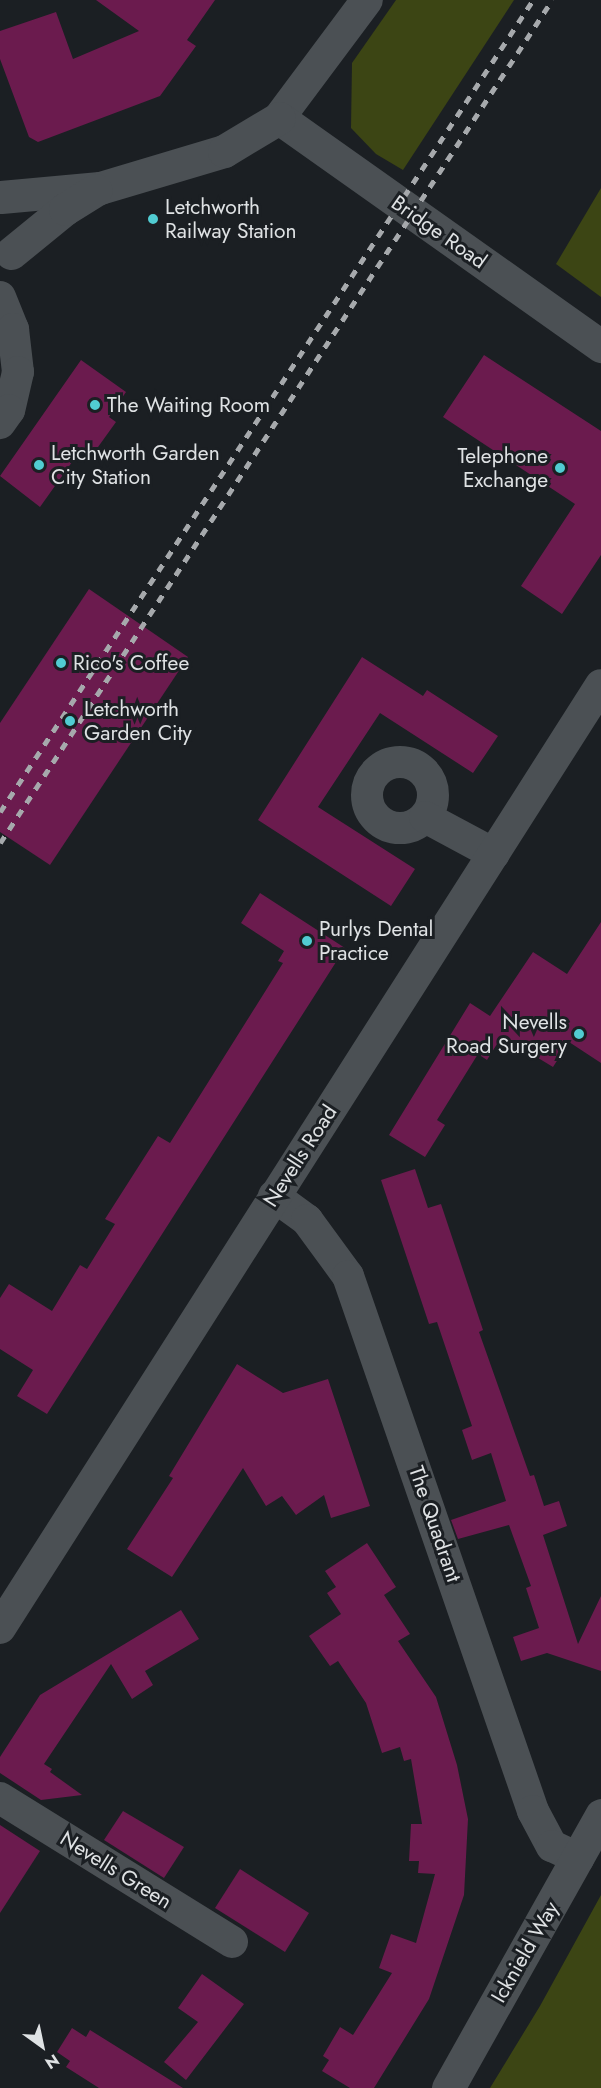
<!DOCTYPE html>
<html>
<head>
<meta charset="utf-8">
<style>
  body { margin:0 }
  #map { position:relative; width:601px; height:2088px; overflow:hidden; background:#1b1f23; font-family:Jost,sans-serif }
  div>[style] { position:absolute }
  .green>* { inset:0; background:#3c4514 }
  .building>* { inset:0; background:#6b1b4e }
  .street>* { height:32px; margin:-16px; padding:0 16px; transform-origin:16px; border-radius:16px; background:#4b5054 }
  .street>.ring { margin:-16px; padding:0; box-sizing:content-box; background:none; border:32px solid #4b5054; border-radius:50% }
  .secondary>* { height:33px; margin:-16.5px; padding:0 16.5px; transform-origin:16.5px; border-radius:16.5px; background:#4b5054 }
  .rail>* { height:4.5px; margin-top:-2.25px; transform-origin:0; background:repeating-linear-gradient(90deg,#a6a9ac 0 8px,transparent 0 16px) }
  .dots>* { width:16px; height:16px; translate:-50% -50%; box-sizing:border-box; border:3px solid #1b1f23; border-radius:50% }
  span { translate:-50% -50%; white-space:nowrap; text-align:center; line-height:1.15; -webkit-text-stroke:6px #1b1f23; paint-order:stroke }
  .poi-label { font-size:21px; color:#dfe2e4 }
  .left { translate:0 -50%; text-align:left }
  .right { translate:-100% -50%; text-align:right }
  .street-label { font-size:21px; color:#dfe2e4 }
  .north { position:absolute; left:12px; top:2016px; width:60px; height:60px; -webkit-text-stroke:4px #1b1f23; paint-order:stroke; rotate:147deg; font-size:16px; font-weight:700; line-height:24px; text-align:center; color:#dfe2e4 }
  .north::after { content:''; display:block; margin:auto; width:21px; height:27px; background:#dfe2e4; clip-path:polygon(50% 0,100% 100%,50% 72%,0 100%) }
</style>
</head>
<body>
<div id="map">
  <div class="green">
    <i style="clip-path:polygon(396px 0,514px 0,403px 170px,376px 154px,351px 128px,352px 63px)"></i>
    <i style="clip-path:polygon(601px 188px,601px 297px,556px 264px)"></i>
    <i style="clip-path:polygon(601px 1895px,601px 2088px,490px 2088px,540px 2006px)"></i>
  </div>
  <div class="building">
    <i style="clip-path:polygon(96px 0,215px 0,187px 40px,196px 46px,160px 96px,38px 142px,29px 137px,0 59px,0 31px,56px 12px,73px 59px,139px 31px)"></i>
    <i style="clip-path:polygon(484px 355px,601px 431px,601px 555px,562px 614px,521px 586px,575px 504px,443px 417px)"></i>
    <i style="clip-path:polygon(81px 360px,126px 392px,109px 417px,116px 422px,93px 454px,82px 448px,40px 507px,0 476px)"></i>
    <i style="clip-path:polygon(89px 589px,188px 657px,50px 865px,0 832px,0 723px)"></i>
    <i style="clip-path:polygon(362px 657px,423px 696px,427px 690px,498px 736px,473px 773px,380px 713px,318px 807px,415px 869px,391px 906px,258px 820px)"></i>
    <i style="clip-path:polygon(260px 893px,345px 948px,47px 1414px,17px 1396px,33px 1370px,0 1349px,0 1298px,9px 1284px,52px 1311px,80px 1265px,87px 1269px,115px 1224px,105px 1219px,158px 1136px,170px 1143px,283px 963px,278px 961px,284px 951px,241px 923px)"></i>
    <i style="clip-path:polygon(601px 922px,601px 1063px,569px 1042px,553px 1067px,502px 1036px,487px 1060px,478px 1054px,437px 1120px,445px 1125px,425px 1157px,389px 1135px,470px 1003px,490px 1016px,533px 952px,567px 974px)"></i>
    <i style="clip-path:polygon(415px 1169px,428px 1208px,441px 1204px,483px 1330px,479px 1332px,530px 1476px,534px 1475px,544px 1506px,559px 1501px,567px 1526px,543px 1535px,578px 1644px,601px 1596px,601px 1671px,547px 1653px,521px 1661px,513px 1637px,539px 1628px,526px 1588px,531px 1586px,509px 1525px,458px 1539px,451px 1520px,506px 1501px,491px 1453px,472px 1460px,462px 1430px,472px 1426px,437px 1322px,429px 1324px,381px 1180px)"></i>
    <i style="clip-path:polygon(237px 1364px,283px 1393px,328px 1379px,370px 1506px,331px 1518px,324px 1495px,296px 1515px,282px 1496px,266px 1506px,243px 1468px,172px 1577px,127px 1549px,173px 1478px,169px 1476px)"></i>
    <i style="clip-path:polygon(367px 1543px,396px 1587px,384px 1595px,410px 1634px,398px 1641px,436px 1697px,457px 1765px,468px 1819px,464px 1895px,429px 1999px,374px 2088px,350px 2088px,322px 2071px,329px 2060px,323px 2056px,340px 2027px,353px 2035px,392px 1973px,379px 1968px,391px 1934px,416px 1943px,435px 1874px,418px 1873px,419px 1861px,409px 1861px,411px 1824px,422px 1824px,411px 1759px,404px 1761px,400px 1747px,382px 1753px,366px 1703px,338px 1661px,330px 1666px,309px 1636px,341px 1614px,327px 1593px,336px 1587px,325px 1571px)"></i>
    <i style="clip-path:polygon(181px 1610px,199px 1639px,145px 1671px,153px 1685px,132px 1699px,111px 1664px,44px 1764px,52px 1769px,50px 1772px,82px 1795px,41px 1800px,0 1773px,0 1757px,40px 1695px)"></i>
    <i style="clip-path:polygon(123px 1811px,184px 1847px,164px 1878px,104px 1840px)"></i>
    <i style="clip-path:polygon(0 1825px,40px 1851px,0 1913px)"></i>
    <i style="clip-path:polygon(240px 1869px,309px 1913px,285px 1952px,215px 1908px)"></i>
    <i style="clip-path:polygon(202px 1974px,244px 2004px,186px 2080px,164px 2062px,198px 2022px,178px 2008px)"></i>
    <i style="clip-path:polygon(72px 2028px,86px 2037px,90px 2030px,183px 2088px,99px 2088px,66px 2067px,70px 2061px,57px 2052px)"></i>
  </div>
  <div class="street">
    <i style="left:279px;top:118px;width:147px;rotate:-53.3deg"></i>
    <i style="left:0;top:297px;width:35px;rotate:68deg"></i>
    <i style="left:13px;top:329px;width:43px;rotate:83.4deg"></i>
    <i style="left:18px;top:372px;width:39px;rotate:103deg"></i>
    <i style="left:9px;top:410px;width:16px;rotate:125deg"></i>
    <i class="ring" style="left:367px;top:762px;width:34px;height:34px"></i>
    <i style="left:425px;top:817px;width:78px;rotate:28.2deg"></i>
    <i style="left:274px;top:1196px;width:41px;rotate:36deg"></i>
    <i style="left:307px;top:1220px;width:69px;rotate:53.8deg"></i>
    <i style="left:348px;top:1276px;width:566px;rotate:70.92deg"></i>
    <i style="left:533px;top:1811px;width:40px;rotate:62deg"></i>
    <i style="left:552px;top:1846px;width:29px;rotate:25deg"></i>
    <i style="left:0;top:1628px;width:1118px;rotate:-57.49deg"></i>
    <i style="left:0;top:1798px;width:273px;rotate:31.8deg"></i>
  </div>
  <div class="secondary">
    <i style="left:279px;top:118px;width:395px;rotate:35.3deg"></i>
    <i style="left:1px;top:197px;width:99px;rotate:-5.2deg"></i>
    <i style="left:100px;top:188px;width:129px;rotate:-16.6deg"></i>
    <i style="left:224px;top:151px;width:64px;rotate:-31deg"></i>
    <i style="left:11px;top:253px;width:70px;rotate:-39.2deg"></i>
    <i style="left:65px;top:209px;width:36px;rotate:-32deg"></i>
    <i style="left:448px;top:2088px;width:313px;rotate:-60.7deg"></i>
  </div>
  <div class="rail">
    <i style="left:0;top:812px;width:971px;rotate:-56.72deg"></i>
    <i style="left:0;top:843px;width:1008px;rotate:-56.78deg"></i>
  </div>
  <div class="dots">
    <i style="left:153px;top:219px;background:#51ccd2"></i>
    <i style="left:95px;top:405px;background:#51ccd2"></i>
    <i style="left:39px;top:465px;background:#51ccd2"></i>
    <i style="left:560px;top:468px;background:#51ccd2"></i>
    <i style="left:61px;top:663px;background:#51ccd2"></i>
    <i style="left:70px;top:721px;background:#51ccd2"></i>
    <i style="left:307px;top:941px;background:#51ccd2"></i>
    <i style="left:579px;top:1034px;background:#51ccd2"></i>
  </div>
  <div class="poi-label">
    <span class="left" style="left:165px;top:219px">Letchworth<br>Railway Station</span>
    <span class="left" style="left:107px;top:405px">The Waiting Room</span>
    <span class="left" style="left:51px;top:465px">Letchworth Garden<br>City Station</span>
    <span class="right" style="left:548px;top:468px">Telephone<br>Exchange</span>
    <span class="left" style="left:73px;top:663px">Rico's Coffee</span>
    <span class="left" style="left:84px;top:721px">Letchworth<br>Garden City</span>
    <span class="left" style="left:319px;top:941px">Purlys Dental<br>Practice</span>
    <span class="right" style="left:567px;top:1034px">Nevells<br>Road Surgery</span>
  </div>
  <div class="street-label">
    <span style="left:439px;top:232px;rotate:35deg">Bridge Road</span>
    <span style="left:300px;top:1156px;rotate:-57deg">Nevells Road</span>
    <span style="left:435px;top:1524px;rotate:71deg">The Quadrant</span>
    <span style="left:116px;top:1870px;rotate:32deg">Nevells Green</span>
    <span style="left:525px;top:1952px;rotate:-60deg">Icknield Way</span>
  </div>
  <div class="north">N</div>
</div>
</body>
</html>
